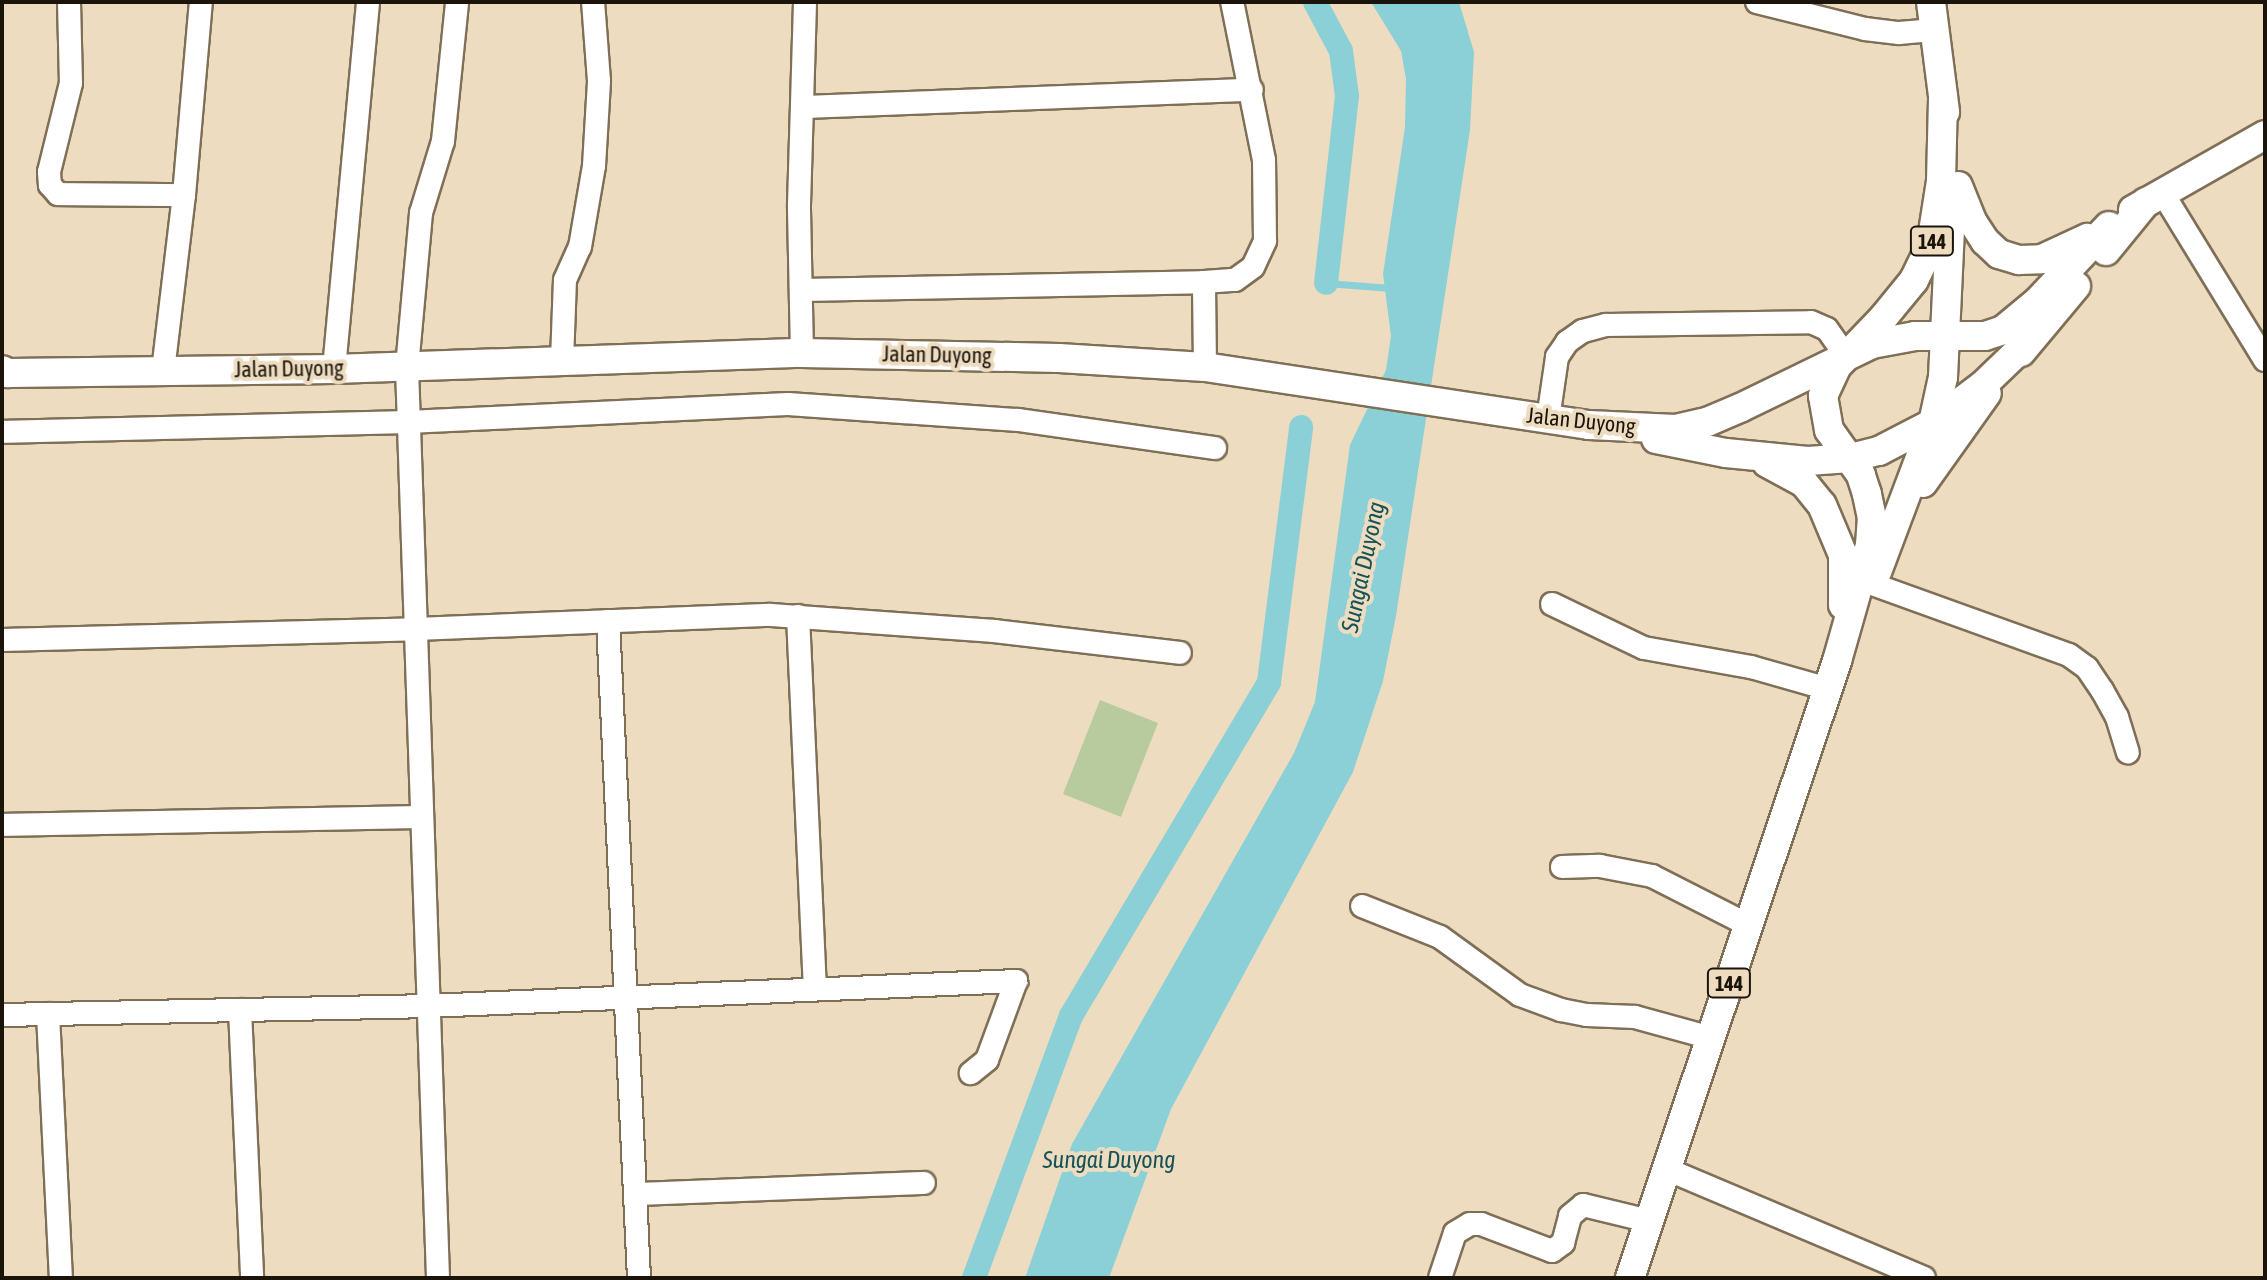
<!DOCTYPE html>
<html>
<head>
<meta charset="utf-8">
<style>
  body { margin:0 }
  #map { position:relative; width:2267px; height:1280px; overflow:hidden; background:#eedcc1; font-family:"Asap Condensed",sans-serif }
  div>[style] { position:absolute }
  .green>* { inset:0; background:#b8cb9f }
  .water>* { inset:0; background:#8ad0d6 }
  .stream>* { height:7px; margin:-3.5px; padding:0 3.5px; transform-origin:3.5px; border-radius:3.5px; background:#8ad0d6 }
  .canal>* { height:24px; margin:-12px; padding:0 12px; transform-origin:12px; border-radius:12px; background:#8ad0d6 }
  .roads { filter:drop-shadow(2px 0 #7f6f57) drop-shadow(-2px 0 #7f6f57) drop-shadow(0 2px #7f6f57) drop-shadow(0 -2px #7f6f57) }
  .minor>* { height:22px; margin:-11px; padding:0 11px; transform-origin:11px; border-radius:11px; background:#fff }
  .major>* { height:28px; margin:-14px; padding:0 14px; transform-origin:14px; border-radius:14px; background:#fff }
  span { translate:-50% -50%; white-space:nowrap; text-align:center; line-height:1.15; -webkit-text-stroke:8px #eedcc1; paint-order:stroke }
  .shield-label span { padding:2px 6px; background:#eedcc1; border:2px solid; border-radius:6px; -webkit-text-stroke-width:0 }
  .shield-label { font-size:20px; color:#1a140a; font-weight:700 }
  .street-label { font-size:22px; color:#1a140a }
  .water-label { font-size:24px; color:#165357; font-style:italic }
  .frame { position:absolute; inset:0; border:4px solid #1a140a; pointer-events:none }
</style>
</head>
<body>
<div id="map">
  <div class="green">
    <i style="clip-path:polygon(1100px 700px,1158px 723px,1121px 817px,1063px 794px)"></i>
  </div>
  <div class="water">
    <i style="clip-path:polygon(1371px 2px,1459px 2px,1474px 52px,1470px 130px,1396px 616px,1383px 681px,1353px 772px,1171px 1109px,1109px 1278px,1025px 1278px,1072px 1144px,1294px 753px,1315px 702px,1350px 445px,1386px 370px,1391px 336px,1383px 274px,1405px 127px,1406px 79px,1401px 51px)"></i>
  </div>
  <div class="stream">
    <i style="left:1326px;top:283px;width:65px;rotate:4.4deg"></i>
  </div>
  <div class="canal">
    <i style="left:1315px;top:2px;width:55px;rotate:62deg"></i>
    <i style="left:1341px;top:51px;width:45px;rotate:82.4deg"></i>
    <i style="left:1347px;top:96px;width:188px;rotate:96.4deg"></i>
    <i style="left:974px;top:1278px;width:279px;rotate:-69.7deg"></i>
    <i style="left:1071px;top:1016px;width:388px;rotate:-59.3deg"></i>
    <i style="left:1269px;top:682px;width:257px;rotate:-82.8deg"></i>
  </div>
  <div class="roads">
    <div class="minor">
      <i style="left:69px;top:2px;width:81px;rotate:88.6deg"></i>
      <i style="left:71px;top:83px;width:92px;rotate:103.9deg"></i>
      <i style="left:49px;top:172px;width:13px;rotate:86deg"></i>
      <i style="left:50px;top:185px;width:12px;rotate:48deg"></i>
      <i style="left:58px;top:194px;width:126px;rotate:0.5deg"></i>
      <i style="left:1757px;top:2px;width:111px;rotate:14deg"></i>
      <i style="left:1865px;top:29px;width:34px;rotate:7deg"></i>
      <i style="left:1899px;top:33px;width:36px;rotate:-5deg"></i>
      <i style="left:803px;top:107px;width:449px;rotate:-2.2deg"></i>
      <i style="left:2162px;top:192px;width:197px;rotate:58.5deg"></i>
      <i style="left:801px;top:290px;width:403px;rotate:-1.1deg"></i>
      <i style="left:802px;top:353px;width:148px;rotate:-91.2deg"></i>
      <i style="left:799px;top:205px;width:203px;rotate:-88.3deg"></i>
      <i style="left:562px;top:361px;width:81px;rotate:-87.9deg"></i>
      <i style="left:565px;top:280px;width:36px;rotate:-66deg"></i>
      <i style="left:580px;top:247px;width:82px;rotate:-80.2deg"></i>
      <i style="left:594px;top:166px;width:85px;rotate:-86.6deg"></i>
      <i style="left:599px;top:81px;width:79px;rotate:-94.3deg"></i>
      <i style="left:1205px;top:367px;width:85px;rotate:-90.7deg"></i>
      <i style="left:1204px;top:282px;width:31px;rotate:-4deg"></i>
      <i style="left:1235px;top:280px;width:22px;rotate:-36deg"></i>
      <i style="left:1253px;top:267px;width:29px;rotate:-65deg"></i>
      <i style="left:1265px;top:241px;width:81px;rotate:-90.7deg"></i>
      <i style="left:1264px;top:160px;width:161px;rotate:-101.4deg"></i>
      <i style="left:334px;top:369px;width:369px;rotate:-84.7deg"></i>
      <i style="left:163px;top:371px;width:177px;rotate:-83.2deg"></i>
      <i style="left:184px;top:195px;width:194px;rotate:-85deg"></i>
      <i style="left:1548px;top:419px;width:63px;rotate:-81.7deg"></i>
      <i style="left:1557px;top:357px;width:18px;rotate:-56deg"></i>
      <i style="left:1567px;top:342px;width:19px;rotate:-35deg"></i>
      <i style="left:1583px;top:331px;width:24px;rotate:-15deg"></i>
      <i style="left:1606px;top:325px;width:205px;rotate:-0.8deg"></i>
      <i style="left:1811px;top:322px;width:17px;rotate:24deg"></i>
      <i style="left:1827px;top:329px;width:33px;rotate:55deg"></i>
      <i style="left:2px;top:432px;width:406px;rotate:-1.4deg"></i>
      <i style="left:408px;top:422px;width:380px;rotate:-2.7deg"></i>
      <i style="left:788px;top:404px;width:231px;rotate:4deg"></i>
      <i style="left:1018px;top:420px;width:199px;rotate:8.1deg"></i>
      <i style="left:1872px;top:584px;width:209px;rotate:19.8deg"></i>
      <i style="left:2069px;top:655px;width:22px;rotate:36deg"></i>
      <i style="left:2087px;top:668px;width:27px;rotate:56deg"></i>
      <i style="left:2102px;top:690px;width:31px;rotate:61deg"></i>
      <i style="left:2117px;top:717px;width:37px;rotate:73deg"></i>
      <i style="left:1552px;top:604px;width:102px;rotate:25.6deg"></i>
      <i style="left:1644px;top:648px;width:109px;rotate:10.1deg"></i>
      <i style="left:1751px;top:667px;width:80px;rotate:15.9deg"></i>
      <i style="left:798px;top:616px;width:373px;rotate:87.4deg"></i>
      <i style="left:608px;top:621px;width:658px;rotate:87.3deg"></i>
      <i style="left:2px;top:640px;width:414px;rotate:-1.5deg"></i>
      <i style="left:416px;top:629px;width:355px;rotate:-2.3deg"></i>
      <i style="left:771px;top:615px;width:224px;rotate:4.1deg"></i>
      <i style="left:994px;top:631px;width:187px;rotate:6.7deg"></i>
      <i style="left:2px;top:825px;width:420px;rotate:-1.1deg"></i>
      <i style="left:1562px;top:867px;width:38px;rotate:-2deg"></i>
      <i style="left:1600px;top:866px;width:53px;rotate:10.9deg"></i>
      <i style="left:1652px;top:876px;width:108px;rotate:27deg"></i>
      <i style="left:1362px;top:906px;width:84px;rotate:21.7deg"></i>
      <i style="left:1440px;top:937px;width:99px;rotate:35.9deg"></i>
      <i style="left:1520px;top:995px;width:44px;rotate:20.1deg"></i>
      <i style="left:1561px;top:1010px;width:26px;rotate:11deg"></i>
      <i style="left:1587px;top:1015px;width:48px;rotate:2.4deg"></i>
      <i style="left:1635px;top:1017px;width:79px;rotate:15.4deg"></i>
      <i style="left:240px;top:1010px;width:268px;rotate:87.4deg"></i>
      <i style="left:48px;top:1014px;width:264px;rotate:87.2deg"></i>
      <i style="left:2px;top:1015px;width:426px;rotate:-1.2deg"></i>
      <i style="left:428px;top:1006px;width:589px;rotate:-2.43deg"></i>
      <i style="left:1016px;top:981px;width:84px;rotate:110.2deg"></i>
      <i style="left:987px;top:1060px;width:21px;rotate:141deg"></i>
      <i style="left:1666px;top:1169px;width:280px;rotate:22.9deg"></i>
      <i style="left:636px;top:1194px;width:288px;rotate:-2.2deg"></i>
      <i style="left:438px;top:1278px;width:912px;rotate:-91.95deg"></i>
      <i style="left:407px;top:367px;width:155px;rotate:-84.8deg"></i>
      <i style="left:421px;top:213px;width:75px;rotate:-73deg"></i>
      <i style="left:443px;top:141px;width:140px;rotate:-84.2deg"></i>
      <i style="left:1440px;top:1278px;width:47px;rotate:-71.6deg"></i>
      <i style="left:1455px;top:1233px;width:17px;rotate:-31deg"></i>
      <i style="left:1470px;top:1224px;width:11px"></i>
      <i style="left:1481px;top:1224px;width:76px;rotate:20.8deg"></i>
      <i style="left:1552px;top:1251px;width:14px;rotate:-36deg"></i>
      <i style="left:1563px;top:1243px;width:28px;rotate:-75deg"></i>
      <i style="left:1570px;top:1216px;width:17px;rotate:-40deg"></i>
      <i style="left:1583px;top:1205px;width:68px;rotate:13.6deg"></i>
    </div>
    <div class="major">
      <i style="left:1931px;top:2px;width:111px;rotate:82.7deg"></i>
      <i style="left:1958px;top:186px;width:38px;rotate:68deg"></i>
      <i style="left:1972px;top:221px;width:24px;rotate:57deg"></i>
      <i style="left:1985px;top:241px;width:19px;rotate:43deg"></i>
      <i style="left:1999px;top:254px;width:21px;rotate:17deg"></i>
      <i style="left:2019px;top:260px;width:23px;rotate:-2deg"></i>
      <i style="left:2042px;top:259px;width:50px;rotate:-25deg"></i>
      <i style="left:2133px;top:210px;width:152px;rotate:-29.6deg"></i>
      <i style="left:2106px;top:251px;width:63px;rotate:-50.8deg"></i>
      <i style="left:2021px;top:352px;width:86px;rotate:-50.2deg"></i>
      <i style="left:2px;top:370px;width:7px;rotate:27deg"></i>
      <i style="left:8px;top:373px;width:326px;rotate:-0.7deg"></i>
      <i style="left:334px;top:369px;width:468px;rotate:-2deg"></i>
      <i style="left:802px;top:353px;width:257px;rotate:1.1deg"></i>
      <i style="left:1059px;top:358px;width:146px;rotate:3.5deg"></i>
      <i style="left:1205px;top:367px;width:388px;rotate:8.6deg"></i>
      <i style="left:1589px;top:425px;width:87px;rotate:2.6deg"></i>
      <i style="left:1676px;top:429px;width:32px;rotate:-13deg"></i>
      <i style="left:1707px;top:422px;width:36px;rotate:-23deg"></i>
      <i style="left:1740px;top:408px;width:147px;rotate:-25.9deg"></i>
      <i style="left:1872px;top:344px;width:44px;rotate:-10.5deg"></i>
      <i style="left:1915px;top:336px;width:70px"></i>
      <i style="left:1985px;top:336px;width:19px;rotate:-18deg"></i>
      <i style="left:2003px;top:330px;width:45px;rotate:-39.6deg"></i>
      <i style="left:2038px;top:301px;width:103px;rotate:-46.6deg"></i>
      <i style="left:1656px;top:439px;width:71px;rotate:11.3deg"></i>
      <i style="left:1726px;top:453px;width:82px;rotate:5.6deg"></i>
      <i style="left:1808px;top:461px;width:42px;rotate:-4.1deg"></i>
      <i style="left:1850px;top:458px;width:30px;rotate:-14deg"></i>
      <i style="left:1879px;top:451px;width:61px;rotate:-27.4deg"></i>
      <i style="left:1933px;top:423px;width:63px;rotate:-37.2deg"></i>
      <i style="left:1983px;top:385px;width:69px;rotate:-43.8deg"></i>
      <i style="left:1767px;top:463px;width:42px;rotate:28.4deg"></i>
      <i style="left:1804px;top:483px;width:28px;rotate:51deg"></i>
      <i style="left:1822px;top:505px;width:54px;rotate:67.2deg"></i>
      <i style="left:1843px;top:555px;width:50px;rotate:90deg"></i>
      <i style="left:1923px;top:483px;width:110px;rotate:-54.6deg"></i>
      <i style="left:1877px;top:572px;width:159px;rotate:-69.4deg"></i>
      <i style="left:1933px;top:423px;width:47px;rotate:-77.7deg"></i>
      <i style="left:1943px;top:377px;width:167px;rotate:-87.3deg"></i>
      <i style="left:1630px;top:1278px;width:651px;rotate:-71.45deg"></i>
      <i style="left:1837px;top:661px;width:121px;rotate:-74.1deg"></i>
      <i style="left:1870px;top:545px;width:27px;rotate:-86deg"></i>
      <i style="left:1872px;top:518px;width:25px;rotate:-102deg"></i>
      <i style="left:1867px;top:494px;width:20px;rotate:-108deg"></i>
      <i style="left:1861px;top:475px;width:55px;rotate:-125.4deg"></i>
      <i style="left:1829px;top:430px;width:35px;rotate:-100deg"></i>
      <i style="left:1823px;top:396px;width:33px;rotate:-65deg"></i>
      <i style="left:1837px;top:366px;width:66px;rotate:-46.2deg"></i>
      <i style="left:1883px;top:318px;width:49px;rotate:-50.8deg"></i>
      <i style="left:1914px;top:280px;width:39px;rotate:-64deg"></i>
      <i style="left:1931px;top:245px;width:65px;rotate:-81.1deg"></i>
      <i style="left:1941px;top:181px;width:84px;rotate:-88.6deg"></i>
    </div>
  </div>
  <div class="shield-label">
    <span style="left:1932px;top:241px">144</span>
    <span style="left:1729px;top:983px">144</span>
  </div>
  <div class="street-label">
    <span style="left:937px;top:355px;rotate:1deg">Jalan Duyong</span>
    <span style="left:289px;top:369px;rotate:-1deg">Jalan Duyong</span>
    <span style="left:1581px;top:421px;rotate:6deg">Jalan Duyong</span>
  </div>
  <div class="water-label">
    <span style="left:1363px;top:567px;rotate:-78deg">Sungai Duyong</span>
    <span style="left:1109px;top:1160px">Sungai Duyong</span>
  </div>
  <div class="frame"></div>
</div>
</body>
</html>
